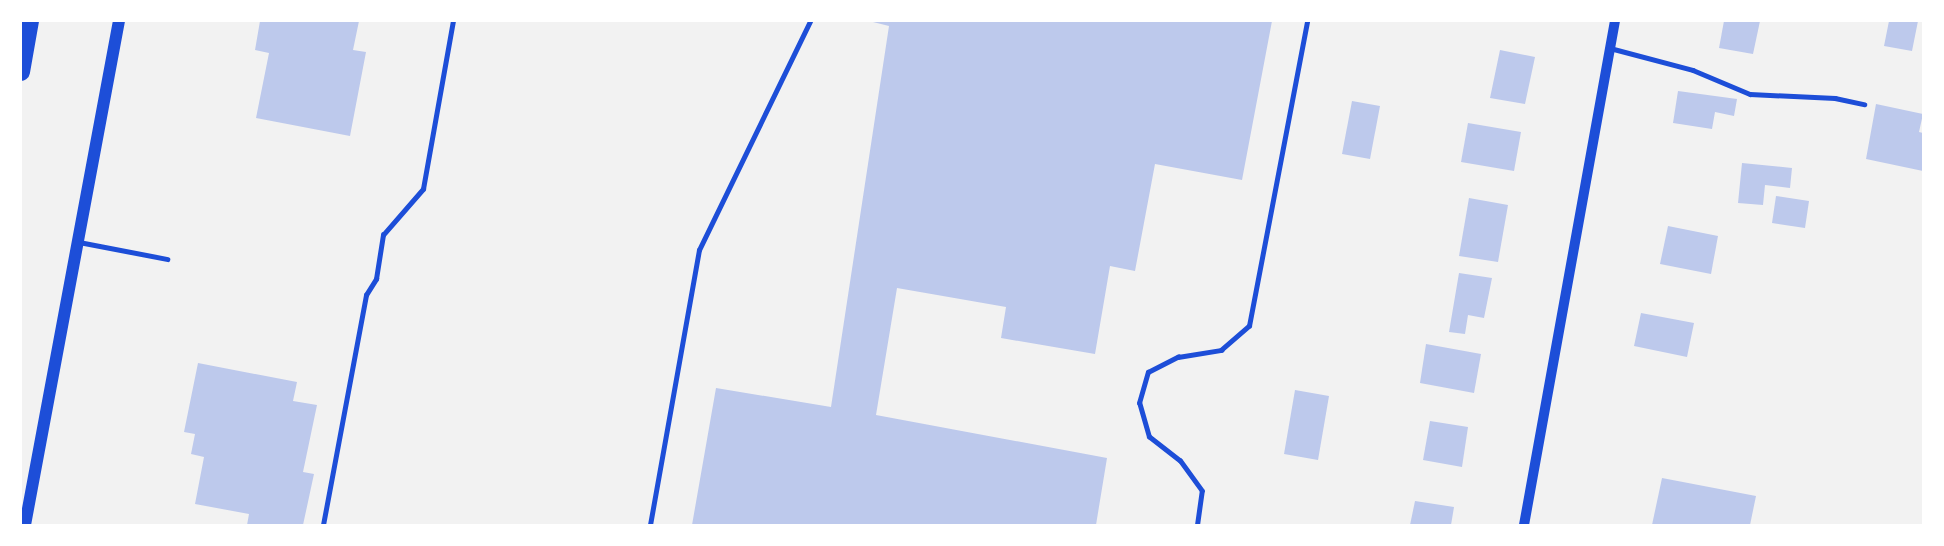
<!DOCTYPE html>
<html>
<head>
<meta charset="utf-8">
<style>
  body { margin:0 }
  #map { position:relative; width:1944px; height:546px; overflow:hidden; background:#f2f2f2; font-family:"Fira Sans Condensed",sans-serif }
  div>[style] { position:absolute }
  .building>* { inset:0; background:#bdc9ec }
  .service>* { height:4.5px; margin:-2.25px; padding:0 2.25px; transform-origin:2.25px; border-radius:2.25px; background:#1d4ed8 }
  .tertiary>* { height:10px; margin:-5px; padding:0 5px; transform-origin:5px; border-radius:5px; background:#1d4ed8 }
  .secondary>* { height:12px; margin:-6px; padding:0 6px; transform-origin:6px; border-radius:6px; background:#1d4ed8 }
  .motorway>* { height:18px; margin:-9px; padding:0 9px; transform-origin:9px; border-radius:9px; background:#1d4ed8 }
  span { translate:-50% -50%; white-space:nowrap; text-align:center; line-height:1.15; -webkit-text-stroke:5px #fff; paint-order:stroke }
  .frame { position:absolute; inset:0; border:22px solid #fff; pointer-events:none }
</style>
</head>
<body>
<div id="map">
  <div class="building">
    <i style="clip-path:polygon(260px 21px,359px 21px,353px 50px,366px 52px,350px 136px,256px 118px,269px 53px,255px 50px)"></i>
    <i style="clip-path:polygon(869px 21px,1272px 21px,1242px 180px,1155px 164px,1135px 271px,1110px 266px,1095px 354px,1001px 338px,1006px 307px,897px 288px,876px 415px,1107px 458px,1096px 525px,692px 525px,716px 388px,831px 407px,889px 26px)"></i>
    <i style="clip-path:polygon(1724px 21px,1760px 21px,1753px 54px,1719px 48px)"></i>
    <i style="clip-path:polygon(1889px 21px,1918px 21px,1912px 51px,1884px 46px)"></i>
    <i style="clip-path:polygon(1500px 50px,1535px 57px,1525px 104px,1490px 98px)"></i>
    <i style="clip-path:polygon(1678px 91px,1737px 99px,1734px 116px,1715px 112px,1712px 129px,1673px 123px)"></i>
    <i style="clip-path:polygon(1352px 101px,1380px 106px,1370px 159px,1342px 154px)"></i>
    <i style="clip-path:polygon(1876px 104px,1923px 114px,1919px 132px,1923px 133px,1923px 171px,1866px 159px)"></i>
    <i style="clip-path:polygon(1468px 123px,1521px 132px,1514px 171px,1461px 162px)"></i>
    <i style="clip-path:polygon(1742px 163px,1792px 168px,1790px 188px,1765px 185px,1763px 205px,1738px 203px)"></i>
    <i style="clip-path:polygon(1776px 196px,1809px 201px,1805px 228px,1772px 223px)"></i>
    <i style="clip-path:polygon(1469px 198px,1508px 205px,1498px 262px,1459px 256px)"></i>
    <i style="clip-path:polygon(1668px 226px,1718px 236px,1711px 274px,1660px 264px)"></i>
    <i style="clip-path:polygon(1459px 273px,1492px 278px,1484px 318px,1468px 315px,1465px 334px,1449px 332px)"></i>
    <i style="clip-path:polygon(1641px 313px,1694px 323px,1687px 357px,1634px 346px)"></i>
    <i style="clip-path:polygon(1426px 344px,1481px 354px,1474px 393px,1420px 383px)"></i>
    <i style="clip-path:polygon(198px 363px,297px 382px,293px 401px,317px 405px,303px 472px,314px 474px,303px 525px,247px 525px,249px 514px,195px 504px,204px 457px,191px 454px,195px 434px,184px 432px)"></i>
    <i style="clip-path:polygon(1295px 390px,1329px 396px,1318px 460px,1284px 454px)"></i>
    <i style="clip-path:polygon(1430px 421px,1468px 427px,1462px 467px,1423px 460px)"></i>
    <i style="clip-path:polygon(1662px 478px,1756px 496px,1750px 525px,1652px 525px)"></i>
    <i style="clip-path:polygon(1415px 501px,1454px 507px,1451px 525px,1410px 525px)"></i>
  </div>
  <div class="service">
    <i style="left:1610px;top:48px;width:86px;rotate:14.8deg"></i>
    <i style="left:1693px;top:70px;width:62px;rotate:22.8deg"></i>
    <i style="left:1750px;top:94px;width:85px;rotate:2.7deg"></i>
    <i style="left:1835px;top:98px;width:30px;rotate:12deg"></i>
    <i style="left:79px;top:242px;width:90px;rotate:10.9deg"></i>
    <i style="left:323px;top:525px;width:234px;rotate:-79.4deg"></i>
    <i style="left:366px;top:295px;width:19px;rotate:-58deg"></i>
    <i style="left:376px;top:279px;width:45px;rotate:-81deg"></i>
    <i style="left:383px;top:235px;width:61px;rotate:-49deg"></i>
    <i style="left:423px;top:189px;width:171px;rotate:-79.9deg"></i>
    <i style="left:650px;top:525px;width:279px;rotate:-79.9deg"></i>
    <i style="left:699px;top:250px;width:254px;rotate:-64.1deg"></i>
    <i style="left:1197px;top:525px;width:34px;rotate:-82deg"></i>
    <i style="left:1202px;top:491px;width:37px;rotate:-126deg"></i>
    <i style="left:1180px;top:461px;width:39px;rotate:-142deg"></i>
    <i style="left:1149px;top:437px;width:35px;rotate:-106deg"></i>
    <i style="left:1139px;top:403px;width:32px;rotate:-74deg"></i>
    <i style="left:1148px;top:372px;width:34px;rotate:-27deg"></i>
    <i style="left:1178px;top:357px;width:44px;rotate:-9.2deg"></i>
    <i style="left:1221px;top:350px;width:37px;rotate:-41deg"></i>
    <i style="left:1249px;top:326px;width:310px;rotate:-79.2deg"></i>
  </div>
  <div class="tertiary">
    <i style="left:1524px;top:525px;width:512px;rotate:-79.77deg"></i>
  </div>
  <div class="secondary">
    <i style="left:25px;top:525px;width:513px;rotate:-79.44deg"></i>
  </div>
  <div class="motorway">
    <i style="left:21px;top:72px;width:52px;rotate:-80deg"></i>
  </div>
  <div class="frame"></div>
</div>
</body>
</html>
